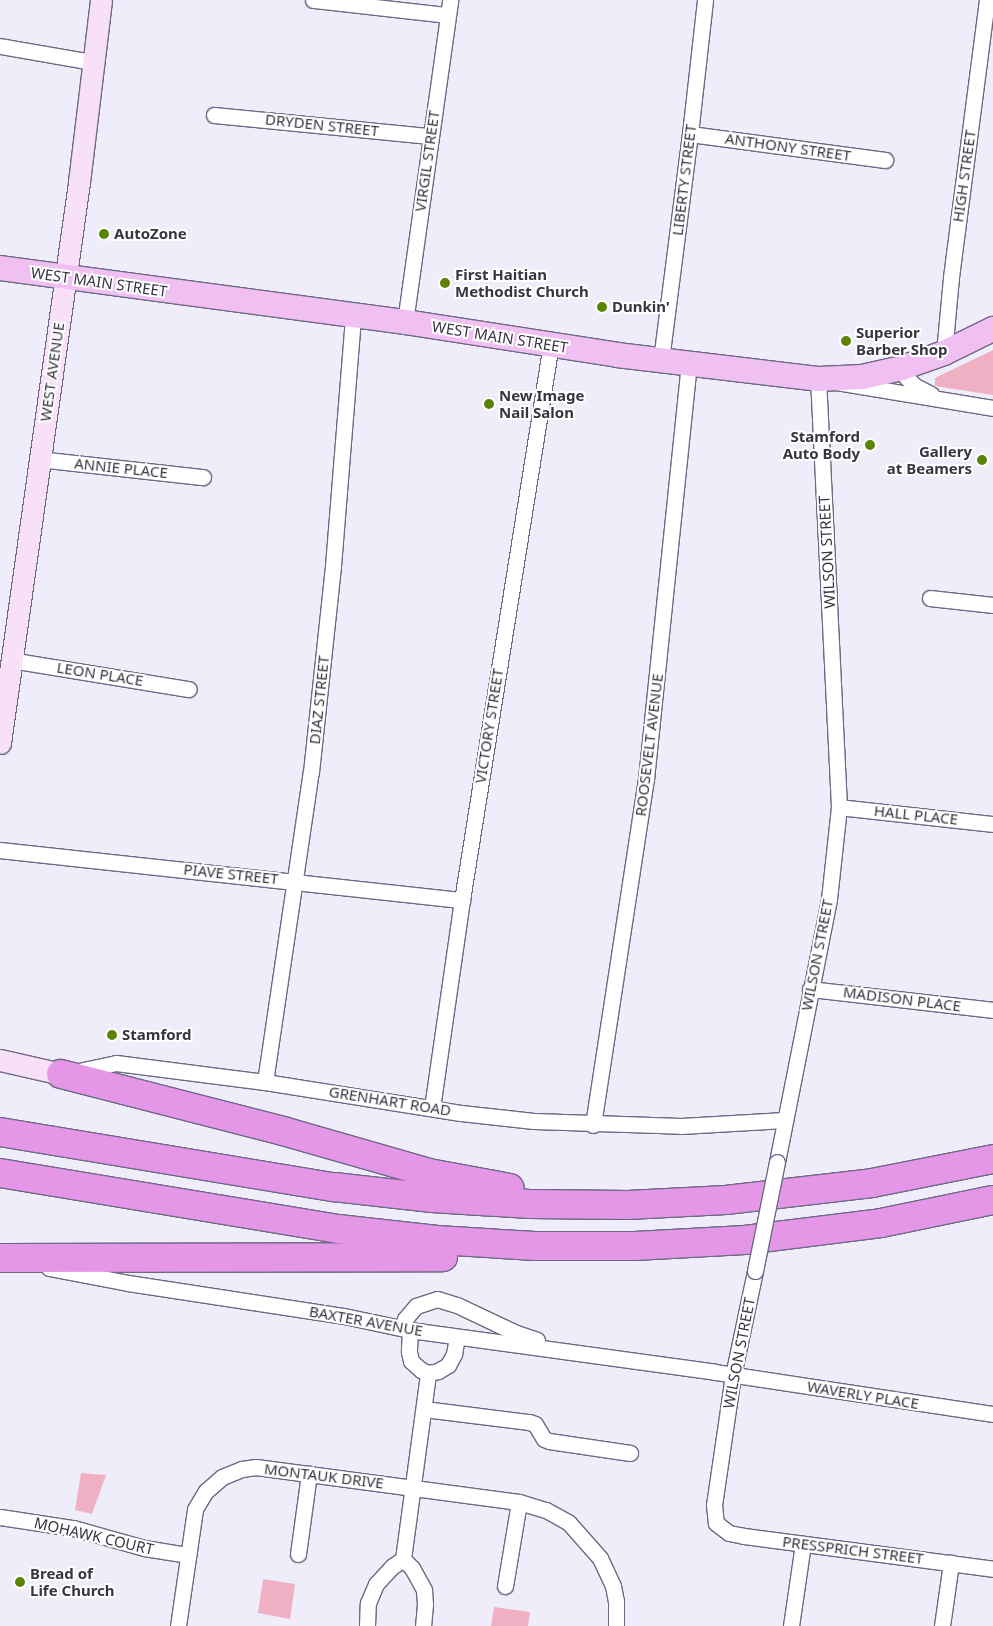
<!DOCTYPE html>
<html>
<head>
<meta charset="utf-8">
<style>
  body { margin:0 }
  #map { position:relative; width:993px; height:1626px; overflow:hidden; background:#efedfa; font-family:"Noto Sans",sans-serif }
  div>[style] { position:absolute }
  .green>* { inset:0; background:#f0b0c4 }
  .roads { filter:drop-shadow(1px 0 #6d6885) drop-shadow(-1px 0 #6d6885) drop-shadow(0 1px #6d6885) drop-shadow(0 -1px #6d6885) }
  .street>* { height:15px; margin:-7.5px; padding:0 7.5px; transform-origin:7.5px; border-radius:7.5px; background:#fff }
  .secondary>* { height:21px; margin:-10.5px; padding:0 10.5px; transform-origin:10.5px; border-radius:10.5px; background:#f7e0f8 }
  .primary>* { height:24px; margin:-12px; padding:0 12px; transform-origin:12px; border-radius:12px; background:#efc0f1 }
  .highway>* { height:28px; margin:-14px; padding:0 14px; transform-origin:14px; border-radius:14px; background:#e496e7 }
  .bridges { filter:drop-shadow(1px 0 #6d6885) drop-shadow(-1px 0 #6d6885) drop-shadow(0 1px #6d6885) drop-shadow(0 -1px #6d6885) }
  .street-bridge>* { height:15px; margin:-7.5px; padding:0 7.5px; transform-origin:7.5px; border-radius:7.5px; background:#fff }
  .dots>* { width:14px; height:14px; translate:-50% -50%; box-sizing:border-box; border:2px solid #fff; border-radius:50% }
  span { translate:-50% -50%; white-space:nowrap; text-align:center; line-height:1.15; -webkit-text-stroke:4px #fff; paint-order:stroke }
  .street-label { font-size:15px; color:#373542 }
  .poi-label { font-size:15px; color:#373542; font-weight:700 }
  .left { translate:0 -50%; text-align:left }
  .right { translate:-100% -50%; text-align:right }
</style>
</head>
<body>
<div id="map">
  <div class="green">
    <i style="clip-path:polygon(993px 350px,993px 395px,935px 386px,935px 378px)"></i>
    <i style="clip-path:polygon(81px 1473px,106px 1475px,92px 1514px,75px 1510px)"></i>
    <i style="clip-path:polygon(263px 1579px,295px 1584px,290px 1619px,258px 1613px)"></i>
    <i style="clip-path:polygon(494px 1607px,530px 1612px,528px 1626px,491px 1626px)"></i>
  </div>
  <div class="roads">
    <div class="street">
      <i style="left:313px;top:0;width:135px;rotate:6.4deg"></i>
      <i style="left:0;top:46px;width:94px;rotate:9.8deg"></i>
      <i style="left:214px;top:115px;width:217px;rotate:5.6deg"></i>
      <i style="left:690px;top:134px;width:197px;rotate:7.6deg"></i>
      <i style="left:405px;top:322px;width:325px;rotate:-82deg"></i>
      <i style="left:944px;top:353px;width:76px;rotate:-84.7deg"></i>
      <i style="left:951px;top:277px;width:279px;rotate:-82.6deg"></i>
      <i style="left:661px;top:360px;width:228px;rotate:-82.7deg"></i>
      <i style="left:690px;top:134px;width:135px;rotate:-83.6deg"></i>
      <i style="left:902px;top:368px;width:10px;rotate:66deg"></i>
      <i style="left:906px;top:377px;width:13px;rotate:45deg"></i>
      <i style="left:915px;top:386px;width:18px;rotate:27deg"></i>
      <i style="left:39px;top:459px;width:165px;rotate:6.3deg"></i>
      <i style="left:930px;top:598px;width:63px;rotate:6.3deg"></i>
      <i style="left:11px;top:660px;width:180px;rotate:9.3deg"></i>
      <i style="left:839px;top:807px;width:155px;rotate:6.3deg"></i>
      <i style="left:0;top:850px;width:465px;rotate:6.2deg"></i>
      <i style="left:810px;top:989px;width:184px;rotate:6.5deg"></i>
      <i style="left:74px;top:1072px;width:43px;rotate:-12.1deg"></i>
      <i style="left:116px;top:1063px;width:150px;rotate:7.3deg"></i>
      <i style="left:265px;top:1082px;width:198px;rotate:9deg"></i>
      <i style="left:461px;top:1113px;width:73px;rotate:6.3deg"></i>
      <i style="left:534px;top:1121px;width:147px;rotate:1.9deg"></i>
      <i style="left:681px;top:1126px;width:104px;rotate:-3.3deg"></i>
      <i style="left:265px;top:1082px;width:313px;rotate:-81.6deg"></i>
      <i style="left:311px;top:772px;width:207px;rotate:-83.9deg"></i>
      <i style="left:333px;top:566px;width:251px;rotate:-85.4deg"></i>
      <i style="left:432px;top:1108px;width:210px;rotate:-81.8deg"></i>
      <i style="left:462px;top:900px;width:563px;rotate:-80.91deg"></i>
      <i style="left:593px;top:1125px;width:350px;rotate:-81.3deg"></i>
      <i style="left:646px;top:779px;width:417px;rotate:-84.1deg"></i>
      <i style="left:777px;top:1162px;width:268px;rotate:-78.8deg"></i>
      <i style="left:829px;top:899px;width:93px;rotate:-83.8deg"></i>
      <i style="left:839px;top:807px;width:429px;rotate:-92.8deg"></i>
      <i style="left:818px;top:379px;width:177px;rotate:9.4deg"></i>
      <i style="left:49px;top:1268px;width:80px;rotate:10.8deg"></i>
      <i style="left:128px;top:1283px;width:219px;rotate:8.7deg"></i>
      <i style="left:344px;top:1316px;width:67px;rotate:12deg"></i>
      <i style="left:410px;top:1330px;width:308px;rotate:7.8deg"></i>
      <i style="left:715px;top:1372px;width:281px;rotate:8.6deg"></i>
      <i style="left:755px;top:1271px;width:106px;rotate:101.9deg"></i>
      <i style="left:733px;top:1375px;width:131px;rotate:98.3deg"></i>
      <i style="left:714px;top:1505px;width:18px;rotate:84deg"></i>
      <i style="left:716px;top:1523px;width:16px;rotate:38deg"></i>
      <i style="left:729px;top:1533px;width:15px;rotate:11deg"></i>
      <i style="left:744px;top:1536px;width:251px;rotate:7.5deg"></i>
      <i style="left:402px;top:1327px;width:9px;rotate:-69deg"></i>
      <i style="left:405px;top:1319px;width:17px;rotate:-50deg"></i>
      <i style="left:416px;top:1306px;width:22px;rotate:-18deg"></i>
      <i style="left:437px;top:1299px;width:21px;rotate:17deg"></i>
      <i style="left:457px;top:1305px;width:65px;rotate:25.4deg"></i>
      <i style="left:516px;top:1333px;width:22px;rotate:18deg"></i>
      <i style="left:410px;top:1330px;width:22px;rotate:93deg"></i>
      <i style="left:409px;top:1352px;width:9px;rotate:77deg"></i>
      <i style="left:411px;top:1361px;width:13px;rotate:42deg"></i>
      <i style="left:421px;top:1370px;width:8px;rotate:23deg"></i>
      <i style="left:428px;top:1373px;width:10px;rotate:-11deg"></i>
      <i style="left:438px;top:1371px;width:12px;rotate:-31deg"></i>
      <i style="left:448px;top:1365px;width:13px;rotate:-61deg"></i>
      <i style="left:454px;top:1354px;width:17px;rotate:-80deg"></i>
      <i style="left:424px;top:1409px;width:106px;rotate:7.1deg"></i>
      <i style="left:529px;top:1422px;width:6px;rotate:18deg"></i>
      <i style="left:535px;top:1424px;width:17px;rotate:59deg"></i>
      <i style="left:544px;top:1439px;width:5px;rotate:22deg"></i>
      <i style="left:549px;top:1441px;width:82px;rotate:8.4deg"></i>
      <i style="left:0;top:1517px;width:74px;rotate:8.6deg"></i>
      <i style="left:73px;top:1528px;width:74px;rotate:15.7deg"></i>
      <i style="left:144px;top:1548px;width:45px;rotate:9deg"></i>
      <i style="left:298px;top:1554px;width:81px;rotate:-82.2deg"></i>
      <i style="left:403px;top:1559px;width:188px;rotate:-82.3deg"></i>
      <i style="left:403px;top:1559px;width:13px;rotate:45deg"></i>
      <i style="left:412px;top:1568px;width:25px;rotate:61deg"></i>
      <i style="left:424px;top:1590px;width:14px;rotate:86deg"></i>
      <i style="left:425px;top:1604px;width:22px;rotate:95deg"></i>
      <i style="left:505px;top:1586px;width:85px;rotate:-80.5deg"></i>
      <i style="left:178px;top:1626px;width:118px;rotate:-81.7deg"></i>
      <i style="left:195px;top:1509px;width:21px;rotate:-59deg"></i>
      <i style="left:206px;top:1491px;width:21px;rotate:-41deg"></i>
      <i style="left:222px;top:1477px;width:22px;rotate:-22deg"></i>
      <i style="left:242px;top:1469px;width:14px;rotate:-8deg"></i>
      <i style="left:256px;top:1467px;width:265px;rotate:7.6deg"></i>
      <i style="left:519px;top:1502px;width:28px;rotate:17deg"></i>
      <i style="left:546px;top:1510px;width:26px;rotate:29deg"></i>
      <i style="left:569px;top:1523px;width:47px;rotate:48.5deg"></i>
      <i style="left:600px;top:1558px;width:31px;rotate:65deg"></i>
      <i style="left:613px;top:1586px;width:15px;rotate:79deg"></i>
      <i style="left:616px;top:1601px;width:25px;rotate:90deg"></i>
      <i style="left:367px;top:1626px;width:23px;rotate:-88deg"></i>
      <i style="left:368px;top:1603px;width:21px;rotate:-67deg"></i>
      <i style="left:376px;top:1584px;width:25px;rotate:-47deg"></i>
      <i style="left:393px;top:1566px;width:12px;rotate:-35deg"></i>
      <i style="left:791px;top:1626px;width:83px;rotate:-81.7deg"></i>
      <i style="left:942px;top:1626px;width:64px;rotate:-81.9deg"></i>
    </div>
    <div class="secondary">
      <i style="left:0;top:743px;width:567px;rotate:-81.98deg"></i>
      <i style="left:79px;top:182px;width:183px;rotate:-83.1deg"></i>
      <i style="left:0;top:1060px;width:63px;rotate:12.9deg"></i>
    </div>
    <div class="primary">
      <i style="left:0;top:268px;width:409px;rotate:7.6deg"></i>
      <i style="left:405px;top:322px;width:215px;rotate:8.8deg"></i>
      <i style="left:617px;top:355px;width:202px;rotate:6.8deg"></i>
      <i style="left:818px;top:379px;width:44px;rotate:-2.6deg"></i>
      <i style="left:862px;top:377px;width:41px;rotate:-12.7deg"></i>
      <i style="left:902px;top:368px;width:45px;rotate:-19.7deg"></i>
      <i style="left:944px;top:353px;width:55px;rotate:-26.1deg"></i>
    </div>
    <div class="highway">
      <i style="left:61px;top:1074px;width:229px;rotate:14.4deg"></i>
      <i style="left:283px;top:1131px;width:152px;rotate:16deg"></i>
      <i style="left:429px;top:1173px;width:82px;rotate:10.5deg"></i>
      <i style="left:0;top:1132px;width:338px;rotate:9.4deg"></i>
      <i style="left:334px;top:1187px;width:99px;rotate:6.4deg"></i>
      <i style="left:432px;top:1198px;width:98px;rotate:3.5deg"></i>
      <i style="left:530px;top:1204px;width:98px;rotate:0.6deg"></i>
      <i style="left:628px;top:1205px;width:98px;rotate:-2.9deg"></i>
      <i style="left:726px;top:1200px;width:147px;rotate:-6.6deg"></i>
      <i style="left:872px;top:1183px;width:123px;rotate:-11.2deg"></i>
      <i style="left:0;top:1173px;width:343px;rotate:9.4deg"></i>
      <i style="left:338px;top:1229px;width:100px;rotate:6.3deg"></i>
      <i style="left:437px;top:1240px;width:98px;rotate:3.5deg"></i>
      <i style="left:535px;top:1246px;width:100px"></i>
      <i style="left:635px;top:1246px;width:110px;rotate:-3.1deg"></i>
      <i style="left:745px;top:1240px;width:137px;rotate:-7.1deg"></i>
      <i style="left:881px;top:1223px;width:114px;rotate:-11.6deg"></i>
      <i style="left:0;top:1258px;width:443px;rotate:-0.1deg"></i>
    </div>
  </div>
  <div class="bridges">
    <div class="street-bridge">
      <i style="left:755px;top:1271px;width:111px;rotate:-78.6deg"></i>
    </div>
  </div>
  <div class="dots">
    <i style="left:104px;top:234px;background:#5c8304"></i>
    <i style="left:445px;top:283px;background:#5c8304"></i>
    <i style="left:602px;top:307px;background:#5c8304"></i>
    <i style="left:846px;top:341px;background:#5c8304"></i>
    <i style="left:489px;top:404px;background:#5c8304"></i>
    <i style="left:870px;top:445px;background:#5c8304"></i>
    <i style="left:982px;top:460px;background:#5c8304"></i>
    <i style="left:112px;top:1035px;background:#5c8304"></i>
    <i style="left:20px;top:1582px;background:#5c8304"></i>
  </div>
  <div class="street-label">
    <span style="left:322px;top:125px;rotate:6deg">DRYDEN STREET</span>
    <span style="left:788px;top:147px;rotate:8deg">ANTHONY STREET</span>
    <span style="left:427px;top:161px;rotate:-82deg">VIRGIL STREET</span>
    <span style="left:964px;top:176px;rotate:-82deg">HIGH STREET</span>
    <span style="left:684px;top:180px;rotate:-83deg">LIBERTY STREET</span>
    <span style="left:99px;top:282px;rotate:8deg">WEST MAIN STREET</span>
    <span style="left:500px;top:337px;rotate:9deg">WEST MAIN STREET</span>
    <span style="left:52px;top:372px;rotate:-82deg">WEST AVENUE</span>
    <span style="left:121px;top:468px;rotate:6deg">ANNIE PLACE</span>
    <span style="left:827px;top:552px;rotate:-93deg">WILSON STREET</span>
    <span style="left:100px;top:674px;rotate:9deg">LEON PLACE</span>
    <span style="left:319px;top:700px;rotate:-84deg">DIAZ STREET</span>
    <span style="left:489px;top:726px;rotate:-81deg">VICTORY STREET</span>
    <span style="left:649px;top:745px;rotate:-83deg">ROOSEVELT AVENUE</span>
    <span style="left:916px;top:815px;rotate:6deg">HALL PLACE</span>
    <span style="left:231px;top:874px;rotate:6deg">PIAVE STREET</span>
    <span style="left:817px;top:955px;rotate:-79deg">WILSON STREET</span>
    <span style="left:902px;top:999px;rotate:7deg">MADISON PLACE</span>
    <span style="left:390px;top:1101px;rotate:9deg">GRENHART ROAD</span>
    <span style="left:366px;top:1321px;rotate:10deg">BAXTER AVENUE</span>
    <span style="left:739px;top:1353px;rotate:-79deg">WILSON STREET</span>
    <span style="left:863px;top:1395px;rotate:9deg">WAVERLY PLACE</span>
    <span style="left:324px;top:1476px;rotate:7deg">MONTAUK DRIVE</span>
    <span style="left:94px;top:1536px;rotate:13deg">MOHAWK COURT</span>
    <span style="left:853px;top:1550px;rotate:7deg">PRESSPRICH STREET</span>
  </div>
  <div class="poi-label">
    <span class="left" style="left:114px;top:234px">AutoZone</span>
    <span class="left" style="left:455px;top:283px">First Haitian<br>Methodist Church</span>
    <span class="left" style="left:612px;top:307px">Dunkin'</span>
    <span class="left" style="left:856px;top:341px">Superior<br>Barber Shop</span>
    <span class="left" style="left:499px;top:404px">New Image<br>Nail Salon</span>
    <span class="right" style="left:860px;top:445px">Stamford<br>Auto Body</span>
    <span class="right" style="left:972px;top:460px">Gallery<br>at Beamers</span>
    <span class="left" style="left:122px;top:1035px">Stamford</span>
    <span class="left" style="left:30px;top:1582px">Bread of<br>Life Church</span>
  </div>
</div>
</body>
</html>
